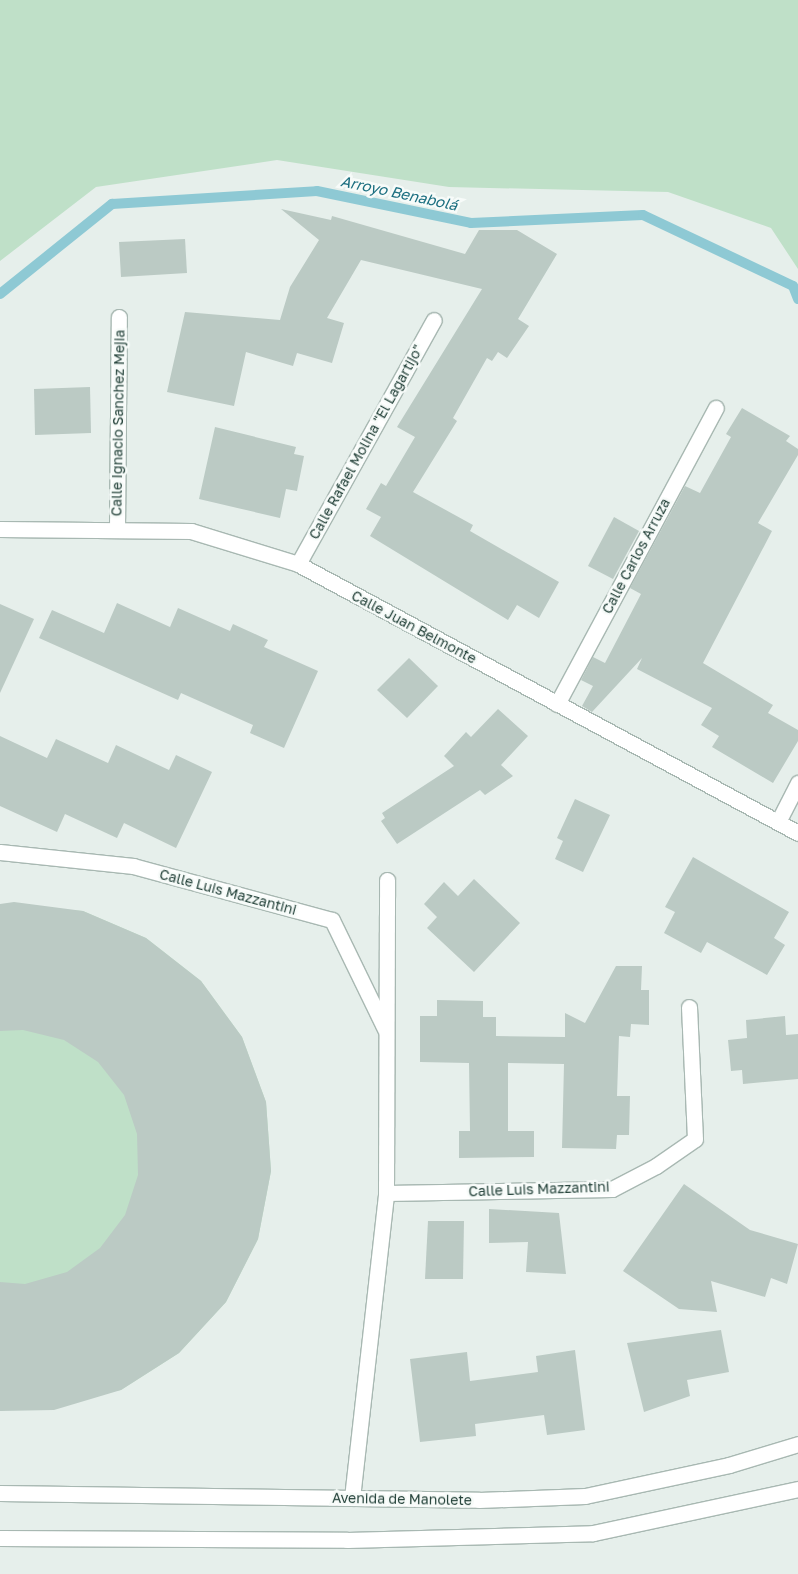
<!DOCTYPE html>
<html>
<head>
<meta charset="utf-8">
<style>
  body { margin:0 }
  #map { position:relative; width:798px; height:1574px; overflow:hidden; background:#e6efeb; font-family:"Golos Text",sans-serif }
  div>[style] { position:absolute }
  .green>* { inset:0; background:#bfe0c8 }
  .stream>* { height:10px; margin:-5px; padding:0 5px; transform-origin:5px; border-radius:5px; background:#8ec9d4 }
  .building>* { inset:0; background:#bbcac4 }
  .roads { filter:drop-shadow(1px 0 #a8b8b2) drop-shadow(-1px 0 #a8b8b2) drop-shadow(0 1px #a8b8b2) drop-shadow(0 -1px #a8b8b2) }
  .lane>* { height:15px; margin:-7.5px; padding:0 7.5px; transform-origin:7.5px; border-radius:7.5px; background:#fff }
  .street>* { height:15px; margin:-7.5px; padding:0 7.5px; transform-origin:7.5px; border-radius:7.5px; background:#fff }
  .secondary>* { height:15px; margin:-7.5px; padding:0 7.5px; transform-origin:7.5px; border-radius:7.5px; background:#fff }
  span { translate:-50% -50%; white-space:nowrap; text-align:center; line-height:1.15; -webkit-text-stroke:5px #f7fbf9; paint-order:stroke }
  .street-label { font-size:14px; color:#24423a }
  .water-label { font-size:15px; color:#1c6f80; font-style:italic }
</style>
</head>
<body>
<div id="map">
  <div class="green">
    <i style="clip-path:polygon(0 0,798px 0,798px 269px,771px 228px,668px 192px,449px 187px,277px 160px,96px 187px,0 261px)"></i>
    <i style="clip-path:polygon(0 905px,83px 911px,146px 938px,201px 981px,242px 1037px,266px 1102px,271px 1171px,258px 1239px,226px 1302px,179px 1353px,121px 1390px,0 1411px)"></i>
  </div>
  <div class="stream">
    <i style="left:0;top:294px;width:144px;rotate:-38.8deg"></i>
    <i style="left:112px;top:204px;width:205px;rotate:-3.6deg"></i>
    <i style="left:317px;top:191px;width:157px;rotate:11.7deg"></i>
    <i style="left:471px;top:223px;width:172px;rotate:-2.7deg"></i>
    <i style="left:643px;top:215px;width:166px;rotate:25.3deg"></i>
    <i style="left:793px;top:286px;width:14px;rotate:69deg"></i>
  </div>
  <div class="building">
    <i style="clip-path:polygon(281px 209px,331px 220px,332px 216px,465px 254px,479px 230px,517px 230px,557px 254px,518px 319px,529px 326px,507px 358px,498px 352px,492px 361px,487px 358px,453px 418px,457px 421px,413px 492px,473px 525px,470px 531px,559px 582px,539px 618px,517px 605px,508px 620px,370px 536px,381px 517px,366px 509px,381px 483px,386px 486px,415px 437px,397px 427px,482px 289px,361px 260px,327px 318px,344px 323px,332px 363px,297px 353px,293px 366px,246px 352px,234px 406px,167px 392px,185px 312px,280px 320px,290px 287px,319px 240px)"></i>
    <i style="clip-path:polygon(185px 239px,187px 273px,121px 277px,119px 242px)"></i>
    <i style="clip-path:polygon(90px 387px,91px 433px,35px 435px,34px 389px)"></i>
    <i style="clip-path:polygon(742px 408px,790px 436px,786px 441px,798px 449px,798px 455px,758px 523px,772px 531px,703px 663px,773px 705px,768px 713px,798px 730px,798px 741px,773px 783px,712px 747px,719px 736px,701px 725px,712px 708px,637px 669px,642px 658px,592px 712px,582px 706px,593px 686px,581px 680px,593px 657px,605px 663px,641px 594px,630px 588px,685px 486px,700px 493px,731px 437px,726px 434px)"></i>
    <i style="clip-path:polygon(215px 427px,296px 447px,294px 454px,304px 456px,297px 491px,286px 489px,280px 518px,199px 499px)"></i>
    <i style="clip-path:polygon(614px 517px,639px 531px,613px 579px,588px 566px)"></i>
    <i style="clip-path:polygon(117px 603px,170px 627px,178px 608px,230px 631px,233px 624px,268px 640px,264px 647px,318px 671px,284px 748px,250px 733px,253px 725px,181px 693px,178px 700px,39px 638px,52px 610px,104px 633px)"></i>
    <i style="clip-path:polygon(0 604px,34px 619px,0 693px)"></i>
    <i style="clip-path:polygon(409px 658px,438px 686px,407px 718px,377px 690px)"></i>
    <i style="clip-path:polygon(498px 709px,528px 736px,501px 765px,513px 776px,485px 795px,480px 790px,397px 844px,381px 821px,385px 818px,382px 813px,454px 766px,444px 756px,466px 732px,471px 737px)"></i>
    <i style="clip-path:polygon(0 736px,47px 758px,56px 739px,108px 763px,116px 745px,169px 770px,176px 755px,212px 772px,176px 848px,124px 823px,117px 838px,65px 814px,57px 832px,0 806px)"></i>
    <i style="clip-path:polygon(575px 799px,610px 815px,583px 872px,555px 859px,563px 841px,557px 838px)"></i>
    <i style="clip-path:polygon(693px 857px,789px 912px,774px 938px,785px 945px,767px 975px,707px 942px,701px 953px,664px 933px,675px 912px,665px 907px)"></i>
    <i style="clip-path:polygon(474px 879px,520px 923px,474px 972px,427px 928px,437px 917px,424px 904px,444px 882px,458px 896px)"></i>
    <i style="clip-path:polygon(14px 902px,83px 911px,146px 938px,201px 981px,242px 1037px,266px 1102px,271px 1171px,258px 1239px,226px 1302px,179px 1353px,121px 1390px,54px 1410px,0 1411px,0 1282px,25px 1284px,67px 1272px,100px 1248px,125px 1215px,138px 1175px,137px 1134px,124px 1095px,98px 1062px,64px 1040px,23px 1030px,0 1031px,0 904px)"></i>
    <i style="clip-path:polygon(616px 966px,642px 966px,641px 990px,649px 990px,649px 1025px,631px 1024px,630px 1037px,619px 1036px,617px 1096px,630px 1096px,629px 1135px,617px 1135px,616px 1149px,562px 1148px,564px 1064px,508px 1063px,508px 1131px,534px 1131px,534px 1157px,459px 1158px,459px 1131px,470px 1131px,469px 1063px,420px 1062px,420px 1016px,437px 1016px,437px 1000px,483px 1001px,483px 1017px,496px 1017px,496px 1036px,565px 1037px,565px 1013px,585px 1023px)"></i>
    <i style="clip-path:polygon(785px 1016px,786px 1035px,798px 1034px,798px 1079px,743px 1084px,742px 1070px,731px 1071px,728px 1040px,747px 1038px,746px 1020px)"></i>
    <i style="clip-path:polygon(684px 1184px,750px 1230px,798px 1244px,787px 1284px,771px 1278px,765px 1297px,711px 1281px,717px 1312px,679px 1309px,623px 1271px)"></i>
    <i style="clip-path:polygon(489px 1209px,559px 1213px,566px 1274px,526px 1272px,528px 1242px,489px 1243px)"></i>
    <i style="clip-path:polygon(428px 1221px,464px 1221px,463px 1279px,425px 1279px)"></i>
    <i style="clip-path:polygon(721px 1330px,729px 1372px,687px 1380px,690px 1396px,644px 1412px,627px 1343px)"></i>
    <i style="clip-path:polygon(575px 1350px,585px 1430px,547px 1435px,544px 1415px,475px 1424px,476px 1436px,420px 1442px,410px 1359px,467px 1352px,470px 1381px,538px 1372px,536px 1356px)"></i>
  </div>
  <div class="roads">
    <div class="lane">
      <i style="left:778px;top:822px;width:44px;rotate:-62.9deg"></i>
    </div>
    <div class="street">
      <i style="left:0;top:529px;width:191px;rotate:0.6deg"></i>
      <i style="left:191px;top:531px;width:112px;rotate:17.1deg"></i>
      <i style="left:298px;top:564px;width:568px;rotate:28.28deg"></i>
      <i style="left:117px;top:530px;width:213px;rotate:-89.5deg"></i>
      <i style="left:298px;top:564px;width:279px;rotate:-60.9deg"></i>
      <i style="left:557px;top:704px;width:336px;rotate:-61.8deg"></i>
      <i style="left:0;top:852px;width:134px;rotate:6deg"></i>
      <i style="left:133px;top:866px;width:206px;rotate:15.2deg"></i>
      <i style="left:332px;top:920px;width:121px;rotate:64.1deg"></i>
      <i style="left:386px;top:1193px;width:226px;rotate:-1deg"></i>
      <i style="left:612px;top:1189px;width:50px;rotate:-27.6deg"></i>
      <i style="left:656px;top:1166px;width:47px;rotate:-34.7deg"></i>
      <i style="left:695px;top:1139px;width:132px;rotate:-92.6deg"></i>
      <i style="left:352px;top:1498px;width:307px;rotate:-83.6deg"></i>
      <i style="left:386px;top:1193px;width:313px;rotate:-89.8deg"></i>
    </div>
    <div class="secondary">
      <i style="left:0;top:1493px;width:479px;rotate:0.8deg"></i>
      <i style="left:479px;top:1500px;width:106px;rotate:-2.2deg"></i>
      <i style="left:585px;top:1496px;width:147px;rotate:-12.1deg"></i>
      <i style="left:729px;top:1465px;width:72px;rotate:-16.9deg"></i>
      <i style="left:0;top:1538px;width:347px;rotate:0.3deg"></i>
      <i style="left:347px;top:1540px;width:246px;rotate:-1.6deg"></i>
      <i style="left:593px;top:1533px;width:210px;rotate:-12.1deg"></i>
    </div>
  </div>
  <div class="street-label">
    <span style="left:118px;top:423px;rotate:-89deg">Calle Ignacio Sanchez Mejia</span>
    <span style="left:366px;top:442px;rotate:-61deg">Calle Rafael Molina "El Lagartijo"</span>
    <span style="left:636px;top:556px;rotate:-62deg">Calle Carlos Arruza</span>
    <span style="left:414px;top:627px;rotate:28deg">Calle Juan Belmonte</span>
    <span style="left:228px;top:892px;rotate:15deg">Calle Luis Mazzantini</span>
    <span style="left:539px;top:1189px;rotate:-2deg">Calle Luis Mazzantini</span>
    <span style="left:402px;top:1499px;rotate:1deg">Avenida de Manolete</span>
  </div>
  <div class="water-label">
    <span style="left:399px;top:193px;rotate:12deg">Arroyo Benabolá</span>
  </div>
</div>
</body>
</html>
